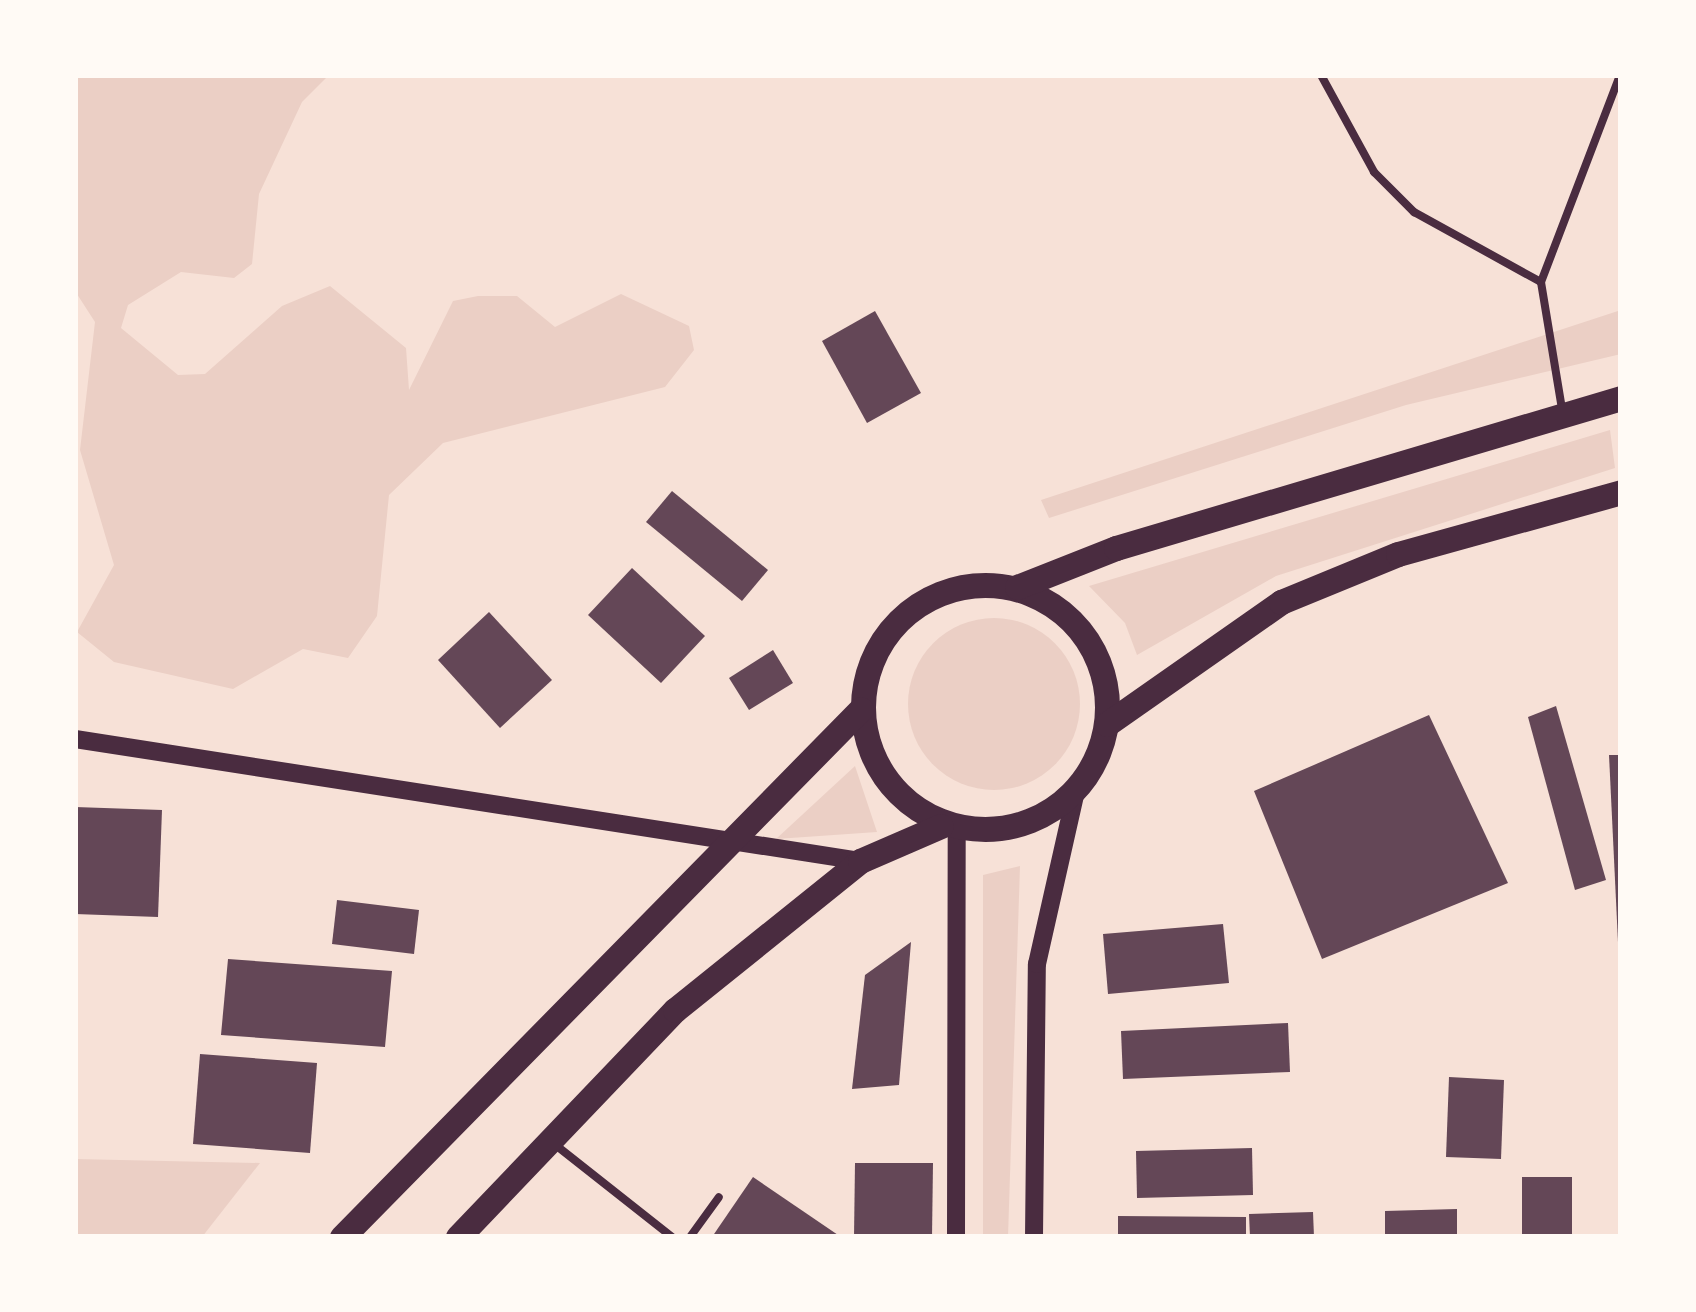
<!DOCTYPE html>
<html>
<head>
<meta charset="utf-8">
<style>
  body { margin:0 }
  #map { position:relative; width:1696px; height:1312px; overflow:hidden; background:#f7e1d7; font-family:"Varela Round",sans-serif }
  div>[style] { position:absolute }
  .green>* { inset:0; background:#ebcfc5 }
  .round { border-radius:50% }
  .building>* { inset:0; background:#644757 }
  .service>* { height:8px; margin:-4px; padding:0 4px; transform-origin:4px; border-radius:4px; background:#4a2c40 }
  .tertiary>* { height:18px; margin:-9px; padding:0 9px; transform-origin:9px; border-radius:9px; background:#4a2c40 }
  .primary>* { height:25px; margin:-12.5px; padding:0 12.5px; transform-origin:12.5px; border-radius:12.5px; background:#4a2c40 }
  .primary>.ring { margin:-12.5px; padding:0; box-sizing:content-box; background:none; border:25px solid #4a2c40; border-radius:50% }
  span { translate:-50% -50%; white-space:nowrap; text-align:center; line-height:1.15; -webkit-text-stroke:10px #fffaf5; paint-order:stroke }
  .frame { position:absolute; inset:0; border:78px solid #fffaf5; pointer-events:none }
</style>
</head>
<body>
<div id="map">
  <div class="green">
    <i style="clip-path:polygon(75px 75px,329px 75px,302px 102px,259px 194px,252px 264px,234px 278px,181px 272px,128px 305px,121px 328px,178px 375px,205px 374px,282px 306px,330px 286px,406px 348px,409px 390px,453px 301px,478px 296px,517px 296px,555px 327px,621px 294px,689px 326px,694px 350px,665px 387px,443px 443px,389px 495px,377px 616px,348px 658px,303px 649px,233px 689px,114px 662px,77px 632px,114px 565px,80px 450px,95px 322px,75px 291px)"></i>
    <i style="clip-path:polygon(1621px 310px,1621px 354px,1406px 405px,1049px 518px,1041px 500px)"></i>
    <i style="clip-path:polygon(1610px 430px,1615px 468px,1276px 576px,1137px 655px,1125px 623px,1089px 586px)"></i>
    <i class="round" style="left:908px;top:618px;width:172px;height:172px"></i>
    <i style="clip-path:polygon(855px 766px,877px 832px,776px 839px)"></i>
    <i style="clip-path:polygon(1020px 866px,1008px 1237px,983px 1237px,983px 875px)"></i>
    <i style="clip-path:polygon(75px 1159px,260px 1163px,202px 1237px,75px 1237px)"></i>
  </div>
  <div class="building">
    <i style="clip-path:polygon(875px 311px,921px 393px,867px 423px,822px 341px)"></i>
    <i style="clip-path:polygon(672px 491px,768px 570px,742px 601px,646px 522px)"></i>
    <i style="clip-path:polygon(632px 568px,705px 636px,661px 683px,588px 615px)"></i>
    <i style="clip-path:polygon(489px 612px,552px 680px,500px 728px,438px 660px)"></i>
    <i style="clip-path:polygon(773px 650px,793px 683px,749px 710px,729px 678px)"></i>
    <i style="clip-path:polygon(1556px 706px,1606px 880px,1575px 890px,1528px 717px)"></i>
    <i style="clip-path:polygon(1429px 715px,1508px 883px,1322px 959px,1254px 791px)"></i>
    <i style="clip-path:polygon(1609px 755px,1621px 755px,1621px 942px,1618px 942px)"></i>
    <i style="clip-path:polygon(75px 807px,162px 810px,158px 917px,75px 914px)"></i>
    <i style="clip-path:polygon(337px 900px,419px 910px,414px 954px,332px 944px)"></i>
    <i style="clip-path:polygon(1223px 924px,1229px 983px,1108px 994px,1103px 934px)"></i>
    <i style="clip-path:polygon(911px 942px,899px 1085px,852px 1089px,865px 975px)"></i>
    <i style="clip-path:polygon(228px 959px,392px 971px,385px 1047px,221px 1035px)"></i>
    <i style="clip-path:polygon(1288px 1023px,1290px 1072px,1123px 1079px,1121px 1031px)"></i>
    <i style="clip-path:polygon(200px 1054px,317px 1063px,310px 1153px,193px 1144px)"></i>
    <i style="clip-path:polygon(1449px 1077px,1504px 1080px,1501px 1159px,1446px 1157px)"></i>
    <i style="clip-path:polygon(1252px 1148px,1253px 1195px,1137px 1198px,1136px 1151px)"></i>
    <i style="clip-path:polygon(855px 1163px,933px 1163px,932px 1237px,854px 1237px)"></i>
    <i style="clip-path:polygon(753px 1177px,841px 1237px,712px 1237px)"></i>
    <i style="clip-path:polygon(1522px 1177px,1572px 1177px,1572px 1237px,1522px 1237px)"></i>
    <i style="clip-path:polygon(1457px 1209px,1457px 1237px,1385px 1237px,1385px 1211px)"></i>
    <i style="clip-path:polygon(1313px 1212px,1314px 1237px,1250px 1237px,1249px 1214px)"></i>
    <i style="clip-path:polygon(1118px 1216px,1246px 1217px,1246px 1237px,1118px 1237px)"></i>
  </div>
  <div class="service">
    <i style="left:1321px;top:75px;width:111px;rotate:61.3deg"></i>
    <i style="left:1374px;top:172px;width:57px;rotate:45deg"></i>
    <i style="left:1414px;top:212px;width:145px;rotate:28.9deg"></i>
    <i style="left:1562px;top:409px;width:129px;rotate:-99.4deg"></i>
    <i style="left:1541px;top:282px;width:222px;rotate:-69.1deg"></i>
    <i style="left:553px;top:1143px;width:152px;rotate:38.3deg"></i>
    <i style="left:690px;top:1237px;width:49px;rotate:-54.1deg"></i>
  </div>
  <div class="tertiary">
    <i style="left:75px;top:739px;width:794px;rotate:8.83deg"></i>
    <i style="left:956px;top:1237px;width:405px;rotate:-89.9deg"></i>
    <i style="left:1034px;top:1237px;width:273px;rotate:-89.4deg"></i>
    <i style="left:1037px;top:964px;width:181px;rotate:-77.3deg"></i>
  </div>
  <div class="primary">
    <i class="ring" style="left:863px;top:585px;width:219px;height:219px"></i>
    <i style="left:1017px;top:587px;width:106px;rotate:-21.5deg"></i>
    <i style="left:1116px;top:548px;width:527px;rotate:-16.54deg"></i>
    <i style="left:1107px;top:724px;width:213px;rotate:-35deg"></i>
    <i style="left:1281px;top:602px;width:126px;rotate:-22.3deg"></i>
    <i style="left:1398px;top:554px;width:231px;rotate:-15.5deg"></i>
    <i style="left:342px;top:1237px;width:740px;rotate:-45.49deg"></i>
    <i style="left:458px;top:1237px;width:314px;rotate:-46.3deg"></i>
    <i style="left:675px;top:1010px;width:238px;rotate:-38.8deg"></i>
    <i style="left:860px;top:861px;width:88px;rotate:-23.4deg"></i>
  </div>
  <div class="frame"></div>
</div>
</body>
</html>
